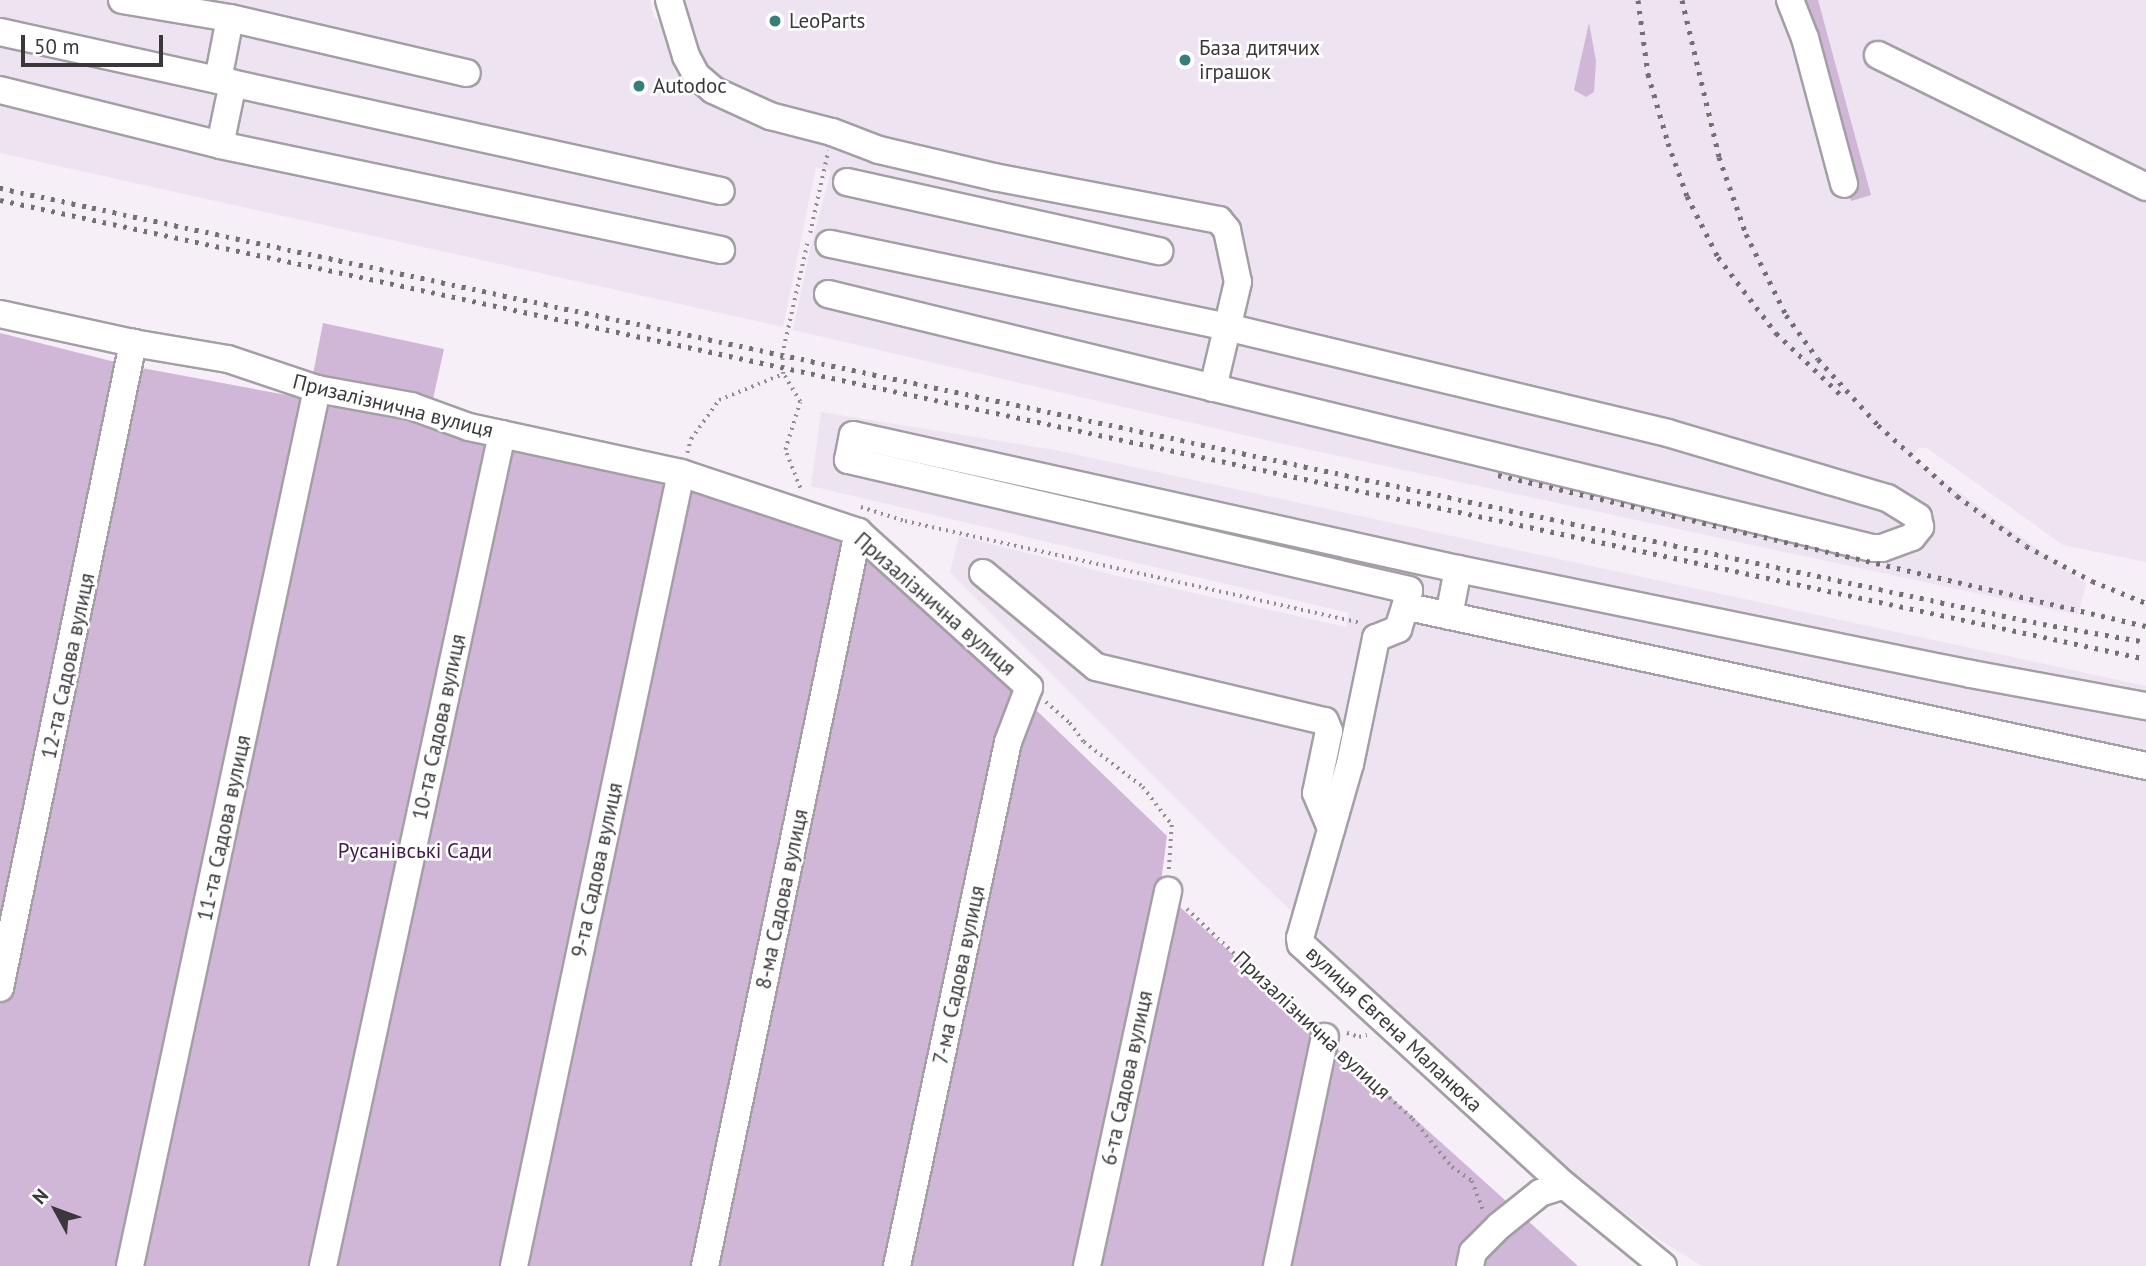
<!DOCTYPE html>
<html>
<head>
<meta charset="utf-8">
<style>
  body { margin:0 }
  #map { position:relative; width:2146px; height:1266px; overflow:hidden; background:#f6eff7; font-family:"PT Sans",sans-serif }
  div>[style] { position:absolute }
  .built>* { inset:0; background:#eee3f1 }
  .green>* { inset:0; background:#d0b6d7 }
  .path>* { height:3.5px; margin-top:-1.75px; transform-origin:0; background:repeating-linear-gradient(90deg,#928d93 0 2px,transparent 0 7px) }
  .roads { filter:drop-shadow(2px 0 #a49ea5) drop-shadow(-2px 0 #a49ea5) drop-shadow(0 2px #a49ea5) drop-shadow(0 -2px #a49ea5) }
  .minor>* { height:26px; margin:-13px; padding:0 13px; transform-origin:13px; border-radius:13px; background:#fff }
  .rail>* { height:5px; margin-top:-2.5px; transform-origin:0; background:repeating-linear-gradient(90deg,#737074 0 3.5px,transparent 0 10.5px) }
  .dots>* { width:19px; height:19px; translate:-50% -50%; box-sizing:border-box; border:4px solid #fff; border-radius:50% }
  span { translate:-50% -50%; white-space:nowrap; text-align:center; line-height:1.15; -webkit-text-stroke:5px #fff; paint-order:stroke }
  .poi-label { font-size:21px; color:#3a383b }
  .left { translate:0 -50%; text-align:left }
  .street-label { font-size:21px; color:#3a383b }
  .park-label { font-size:21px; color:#401a4a }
  .north { position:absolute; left:21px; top:1175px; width:70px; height:70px; -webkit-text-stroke:5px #fff; paint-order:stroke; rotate:311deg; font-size:19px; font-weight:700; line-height:28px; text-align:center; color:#3a383b }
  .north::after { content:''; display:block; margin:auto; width:24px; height:32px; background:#3a383b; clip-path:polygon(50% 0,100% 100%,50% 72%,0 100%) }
  .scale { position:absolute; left:21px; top:35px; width:142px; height:32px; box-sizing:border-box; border:4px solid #3a383b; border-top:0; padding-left:9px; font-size:21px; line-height:24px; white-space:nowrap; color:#3a383b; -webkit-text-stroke:5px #fff; paint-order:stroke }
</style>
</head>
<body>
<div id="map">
  <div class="built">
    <i style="clip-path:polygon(0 0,650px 0,654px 18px,672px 25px,678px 0,2146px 0,2146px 562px,2063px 545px,1927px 448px,1919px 448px,1912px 458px,2086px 584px,2078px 615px,1274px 442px,793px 330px,810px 250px,831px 171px,816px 167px,783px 327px,0 153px)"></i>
    <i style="clip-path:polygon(821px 412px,1055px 450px,2146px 686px,2146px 1266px,1702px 1266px,1660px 1240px,1530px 1141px,1233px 855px,950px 572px,959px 536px,1114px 575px,1346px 627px,1349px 613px,811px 486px)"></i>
  </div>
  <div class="green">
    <i style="clip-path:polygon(1805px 0,1818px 0,1871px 195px,1851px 201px)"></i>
    <i style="clip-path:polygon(1589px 23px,1596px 61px,1594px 92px,1586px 97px,1574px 90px)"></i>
    <i style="clip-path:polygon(323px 323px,444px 349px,433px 399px,313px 374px)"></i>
    <i style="clip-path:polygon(0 333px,131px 366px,404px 417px,678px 485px,844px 537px,874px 554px,1167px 836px,1160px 889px,1578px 1266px,0 1266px)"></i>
  </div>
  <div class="path">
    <i style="left:810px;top:233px;width:84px;rotate:-77.6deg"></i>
    <i style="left:687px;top:453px;width:15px;rotate:-74deg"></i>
    <i style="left:691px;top:439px;width:48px;rotate:-54.3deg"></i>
    <i style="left:719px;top:400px;width:69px;rotate:-22.1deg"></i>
    <i style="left:800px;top:488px;width:41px;rotate:-111.5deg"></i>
    <i style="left:785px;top:450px;width:50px;rotate:-72.6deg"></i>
    <i style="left:800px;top:402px;width:33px;rotate:-121deg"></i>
    <i style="left:783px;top:374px;width:19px;rotate:-93deg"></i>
    <i style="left:782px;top:355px;width:114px;rotate:-77.3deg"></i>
    <i style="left:861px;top:507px;width:46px;rotate:17.7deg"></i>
    <i style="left:905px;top:521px;width:467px;rotate:12.6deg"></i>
    <i style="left:1046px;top:702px;width:32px;rotate:41deg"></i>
    <i style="left:1070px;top:723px;width:24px;rotate:54deg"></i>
    <i style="left:1084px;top:742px;width:74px;rotate:37.3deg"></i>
    <i style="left:1143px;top:787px;width:48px;rotate:52.7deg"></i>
    <i style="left:1172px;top:825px;width:46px;rotate:93.7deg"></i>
    <i style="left:1187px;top:909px;width:168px;rotate:43.3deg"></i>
    <i style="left:1347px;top:1033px;width:13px;rotate:18deg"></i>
    <i style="left:1359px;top:1037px;width:8px;rotate:-14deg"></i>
    <i style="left:1343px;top:1055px;width:95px;rotate:42.4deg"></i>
    <i style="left:1413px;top:1119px;width:62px;rotate:50.9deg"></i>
    <i style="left:1452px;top:1167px;width:24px;rotate:35deg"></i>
    <i style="left:1472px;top:1181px;width:31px;rotate:69deg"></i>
  </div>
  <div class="roads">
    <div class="minor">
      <i style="left:122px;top:0;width:109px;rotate:9.5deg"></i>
      <i style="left:230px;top:18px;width:243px;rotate:13.1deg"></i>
      <i style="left:669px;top:0;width:59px;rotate:73.1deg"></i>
      <i style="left:686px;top:56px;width:21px;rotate:62deg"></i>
      <i style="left:696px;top:75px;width:23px;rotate:41deg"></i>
      <i style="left:713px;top:90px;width:63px;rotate:24.5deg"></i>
      <i style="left:770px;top:116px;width:64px;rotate:14.5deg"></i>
      <i style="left:832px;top:132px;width:50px;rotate:21deg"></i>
      <i style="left:879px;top:150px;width:118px;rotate:13.2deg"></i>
      <i style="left:994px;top:177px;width:229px;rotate:10.8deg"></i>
      <i style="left:1219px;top:220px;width:13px;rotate:51deg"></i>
      <i style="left:1227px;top:230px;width:53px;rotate:78.1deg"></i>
      <i style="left:1238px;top:282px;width:109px;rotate:103.3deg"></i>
      <i style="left:1790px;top:0;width:41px;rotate:68.5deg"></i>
      <i style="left:1805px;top:38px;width:151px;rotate:75deg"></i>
      <i style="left:0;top:32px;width:738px;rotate:12.44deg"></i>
      <i style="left:1878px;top:55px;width:299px;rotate:26.2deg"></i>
      <i style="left:218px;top:80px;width:63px;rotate:-79deg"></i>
      <i style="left:0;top:90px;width:227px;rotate:14deg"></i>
      <i style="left:220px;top:145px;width:512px;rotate:11.84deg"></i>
      <i style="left:220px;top:145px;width:63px;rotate:-78.2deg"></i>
      <i style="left:847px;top:182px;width:320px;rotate:12.5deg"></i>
      <i style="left:828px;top:294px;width:1074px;rotate:13.67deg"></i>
      <i style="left:1872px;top:548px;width:10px"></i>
      <i style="left:1882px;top:548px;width:32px;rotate:-20deg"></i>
      <i style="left:1912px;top:537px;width:13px;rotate:-51deg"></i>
      <i style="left:1920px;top:527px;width:10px;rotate:-101deg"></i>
      <i style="left:1918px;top:517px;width:36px;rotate:-148deg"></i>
      <i style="left:1887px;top:498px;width:228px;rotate:-163.5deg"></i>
      <i style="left:1668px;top:433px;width:453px;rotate:-166.5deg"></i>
      <i style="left:1228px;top:327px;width:407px;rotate:-168.2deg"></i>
      <i style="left:0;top:314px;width:136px;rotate:12.3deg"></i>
      <i style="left:133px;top:343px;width:96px;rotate:9.6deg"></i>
      <i style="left:228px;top:359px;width:94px;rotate:18.6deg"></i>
      <i style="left:317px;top:389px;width:96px;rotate:10.3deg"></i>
      <i style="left:411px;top:406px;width:62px;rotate:19.9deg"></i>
      <i style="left:469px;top:427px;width:217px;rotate:12.2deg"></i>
      <i style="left:681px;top:473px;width:187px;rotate:18.4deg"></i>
      <i style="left:858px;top:532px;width:231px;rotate:42.2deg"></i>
      <i style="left:1029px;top:687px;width:59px;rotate:110.9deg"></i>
      <i style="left:1008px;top:742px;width:536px;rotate:101.96deg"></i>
      <i style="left:983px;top:573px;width:147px;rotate:39.8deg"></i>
      <i style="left:1096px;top:667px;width:235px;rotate:13.3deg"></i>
      <i style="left:1325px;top:721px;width:11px;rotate:68deg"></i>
      <i style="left:1329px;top:731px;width:63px;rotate:101.8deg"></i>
      <i style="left:1316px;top:793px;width:39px;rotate:67deg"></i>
      <i style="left:1405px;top:608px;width:18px;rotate:-77deg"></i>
      <i style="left:1409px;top:590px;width:576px;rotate:-166.95deg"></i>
      <i style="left:848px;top:460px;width:25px;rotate:-79deg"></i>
      <i style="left:853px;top:435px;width:620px;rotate:12.49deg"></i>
      <i style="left:1449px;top:616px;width:48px;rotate:-79.2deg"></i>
      <i style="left:1458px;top:569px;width:524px;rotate:11.57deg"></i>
      <i style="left:1971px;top:674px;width:178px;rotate:10.4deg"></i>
      <i style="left:0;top:988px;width:659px;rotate:-78.35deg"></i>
      <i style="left:130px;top:1266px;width:897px;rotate:-77.96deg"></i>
      <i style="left:323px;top:1266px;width:851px;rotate:-77.86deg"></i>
      <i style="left:514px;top:1266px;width:810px;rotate:-78.11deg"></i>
      <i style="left:705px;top:1266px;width:750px;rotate:-78.23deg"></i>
      <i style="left:1087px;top:1266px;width:384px;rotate:-77.8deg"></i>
      <i style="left:1277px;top:1266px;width:234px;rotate:-78.2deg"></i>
      <i style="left:1470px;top:1266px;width:14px;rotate:-78deg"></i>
      <i style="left:1473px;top:1252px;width:37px;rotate:-45deg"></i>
      <i style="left:1499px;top:1226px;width:53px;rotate:-38.8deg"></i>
      <i style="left:1540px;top:1193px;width:25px;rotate:-18deg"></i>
      <i style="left:1663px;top:1266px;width:128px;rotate:-140.7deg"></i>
      <i style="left:1564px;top:1185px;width:357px;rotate:-137.5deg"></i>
      <i style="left:1301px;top:944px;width:6px;rotate:-99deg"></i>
      <i style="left:1300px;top:938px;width:181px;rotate:-74deg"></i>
      <i style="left:1350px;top:764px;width:129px;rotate:-78.3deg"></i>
      <i style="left:1376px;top:638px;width:24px;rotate:-22deg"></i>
      <i style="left:1398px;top:629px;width:22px;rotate:-72deg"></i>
      <i style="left:1405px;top:608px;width:8px"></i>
      <i style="left:1413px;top:608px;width:750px;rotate:12.16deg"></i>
    </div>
  </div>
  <div class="rail">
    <i style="left:1638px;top:0;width:75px;rotate:82.3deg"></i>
    <i style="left:1648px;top:74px;width:72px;rotate:73.8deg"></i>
    <i style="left:1668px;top:143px;width:56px;rotate:70.3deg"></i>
    <i style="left:1687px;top:196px;width:68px;rotate:63.1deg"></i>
    <i style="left:1718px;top:257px;width:96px;rotate:52.7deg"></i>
    <i style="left:1776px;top:333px;width:88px;rotate:43.6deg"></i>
    <i style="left:1682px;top:0;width:161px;rotate:76.7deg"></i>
    <i style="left:1719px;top:157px;width:82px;rotate:70.7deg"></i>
    <i style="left:1746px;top:234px;width:90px;rotate:63.7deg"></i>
    <i style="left:1786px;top:315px;width:54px;rotate:54deg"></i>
    <i style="left:1818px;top:359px;width:89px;rotate:47.7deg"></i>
    <i style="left:1878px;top:425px;width:106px;rotate:41.9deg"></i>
    <i style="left:1957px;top:496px;width:85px;rotate:35.9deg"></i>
    <i style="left:2026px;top:546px;width:75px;rotate:27.9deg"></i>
    <i style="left:2092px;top:581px;width:58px;rotate:22.2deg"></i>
    <i style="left:0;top:188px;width:2089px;rotate:12.05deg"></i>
    <i style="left:2043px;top:624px;width:105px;rotate:9.9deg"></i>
    <i style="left:0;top:200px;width:2195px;rotate:12.07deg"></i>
    <i style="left:1498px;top:475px;width:665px;rotate:13.12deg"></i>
  </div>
  <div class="dots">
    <i style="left:775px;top:21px;background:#357e7a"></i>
    <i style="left:1185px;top:60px;background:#357e7a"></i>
    <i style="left:639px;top:86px;background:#357e7a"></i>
  </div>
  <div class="poi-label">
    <span class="left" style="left:789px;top:21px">LeoParts</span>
    <span class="left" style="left:1199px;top:60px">База дитячих<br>іграшок</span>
    <span class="left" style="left:653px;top:86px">Autodoc</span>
  </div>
  <div class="street-label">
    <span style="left:393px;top:406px;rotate:14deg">Призалізнична вулиця</span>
    <span style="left:935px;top:604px;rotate:41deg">Призалізнична вулиця</span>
    <span style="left:68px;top:666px;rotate:-78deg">12-та Садова вулиця</span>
    <span style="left:439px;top:727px;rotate:-78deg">10-та Садова вулиця</span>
    <span style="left:224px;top:828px;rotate:-78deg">11-та Садова вулиця</span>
    <span style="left:597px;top:870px;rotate:-78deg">9-та Садова вулиця</span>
    <span style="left:782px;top:899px;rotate:-78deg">8-ма Садова вулиця</span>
    <span style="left:959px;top:975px;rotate:-78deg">7-ма Садова вулиця</span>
    <span style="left:1312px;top:1025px;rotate:43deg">Призалізнична вулиця</span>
    <span style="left:1394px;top:1029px;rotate:43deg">вулиця Євгена Маланюка</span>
    <span style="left:1127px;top:1078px;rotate:-78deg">6-та Садова вулиця</span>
  </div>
  <div class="park-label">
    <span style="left:415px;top:851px">Русанівські Сади</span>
  </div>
  <div class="north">N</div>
  <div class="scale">50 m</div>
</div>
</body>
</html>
